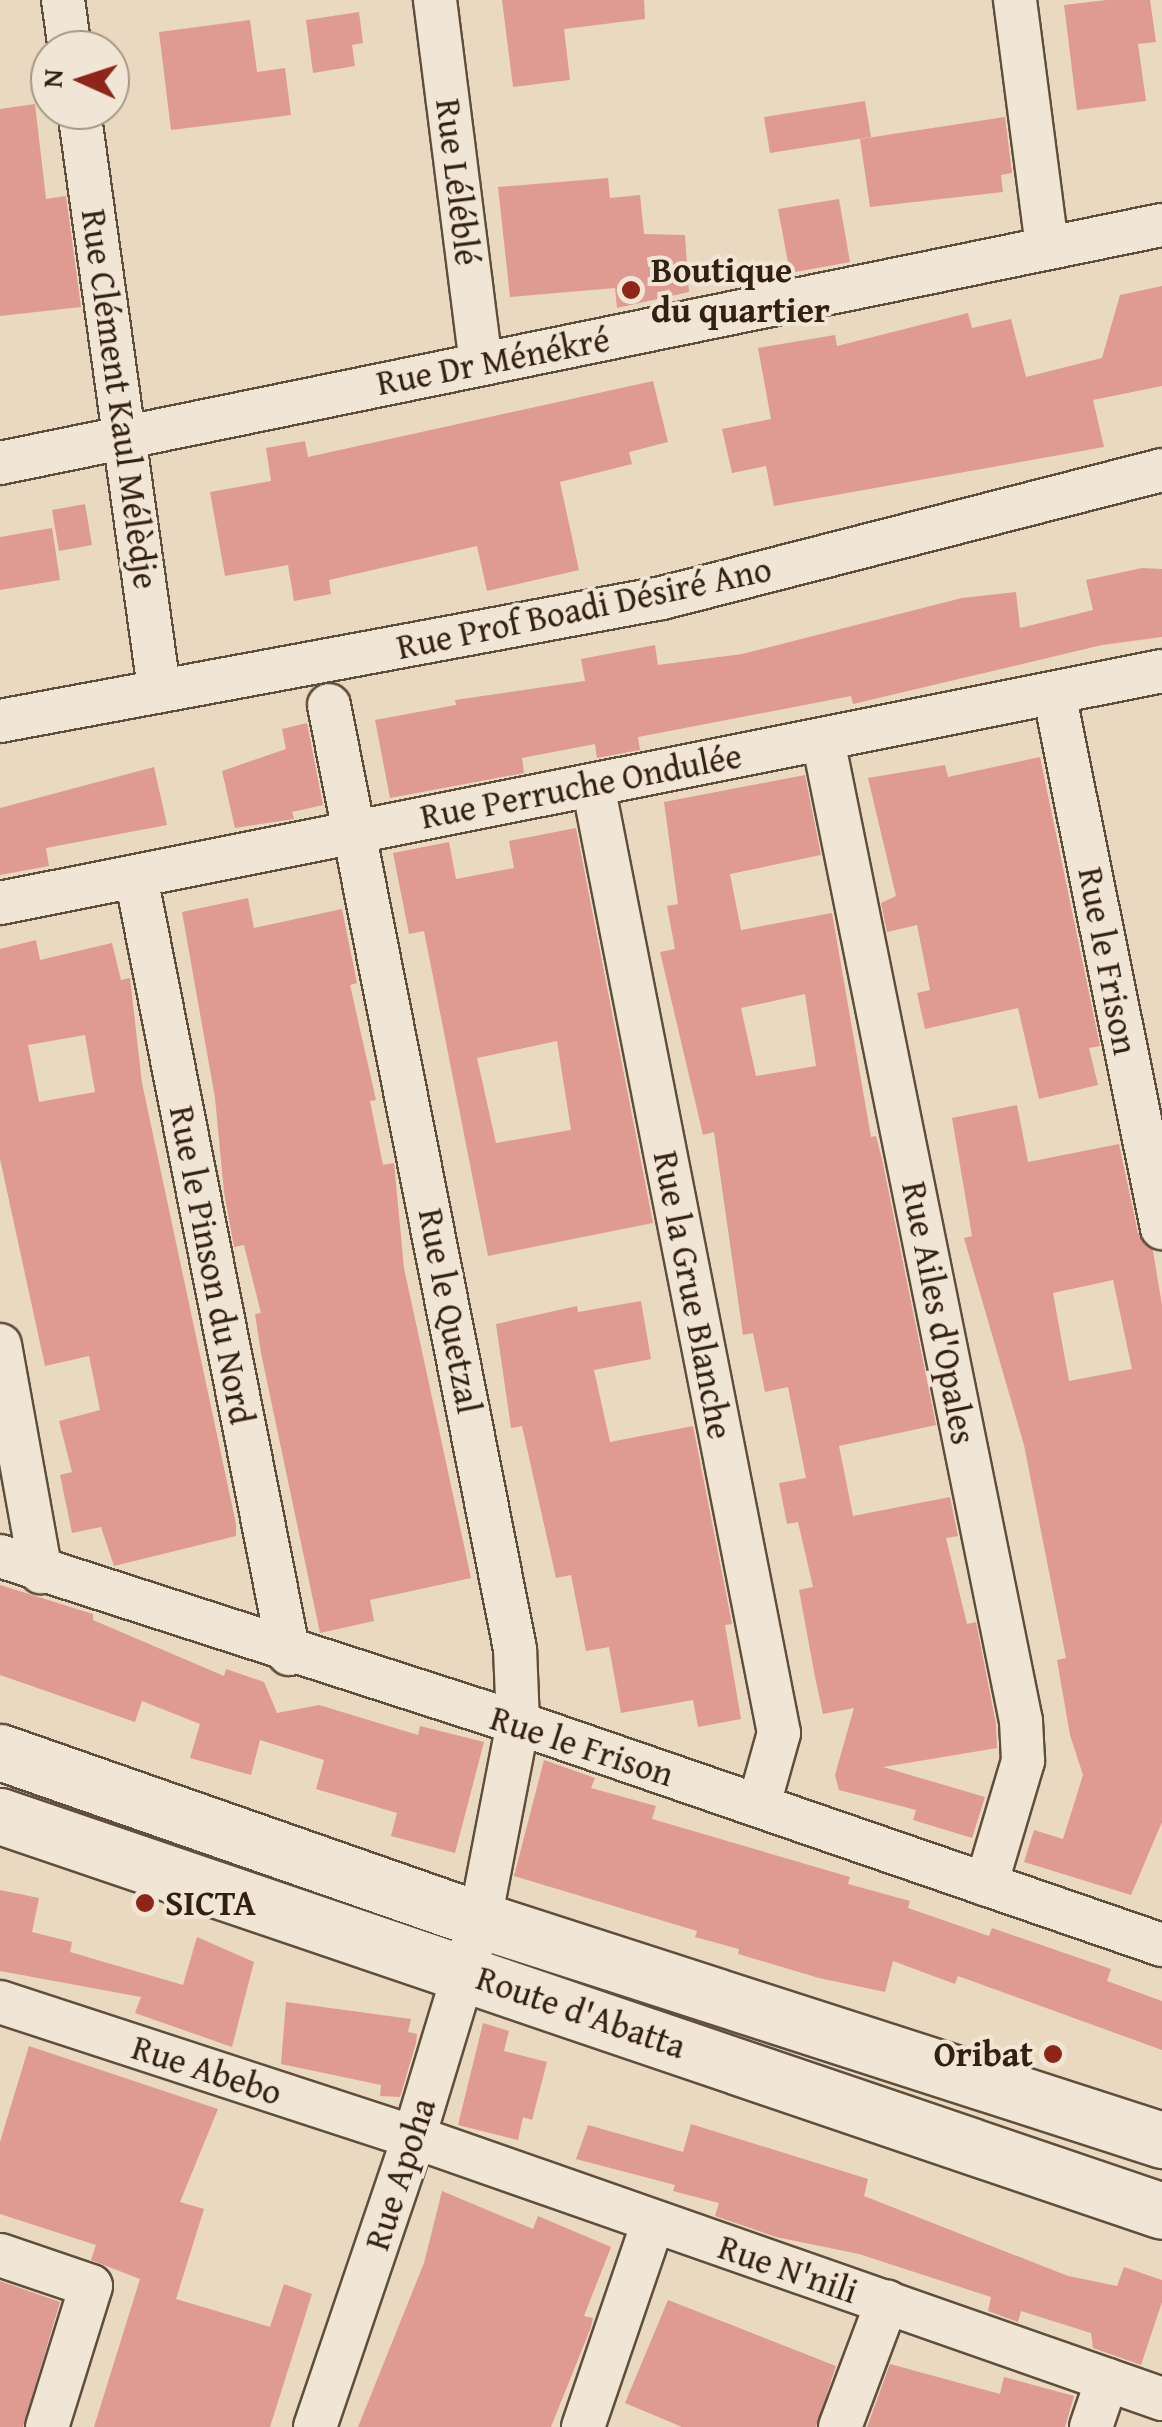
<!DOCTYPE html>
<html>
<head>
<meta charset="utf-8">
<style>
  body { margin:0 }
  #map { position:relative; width:1162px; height:2427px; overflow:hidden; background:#e9d9c0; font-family:"Gentium Book Plus",serif }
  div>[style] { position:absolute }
  .building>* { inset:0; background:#df9a92 }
  .roads { filter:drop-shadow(2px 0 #604e3d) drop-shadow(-2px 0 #604e3d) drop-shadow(0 2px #604e3d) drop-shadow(0 -2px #604e3d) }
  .street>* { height:42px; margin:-21px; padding:0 21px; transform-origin:21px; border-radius:21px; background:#f1e6d6 }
  .secondary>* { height:55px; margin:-27.5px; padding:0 27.5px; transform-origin:27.5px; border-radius:27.5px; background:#f1e6d6 }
  .dots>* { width:28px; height:28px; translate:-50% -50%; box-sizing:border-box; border:5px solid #f1e6d6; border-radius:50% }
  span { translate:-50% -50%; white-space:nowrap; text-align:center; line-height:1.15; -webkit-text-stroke:8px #f1e6d6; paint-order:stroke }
  .street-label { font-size:35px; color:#322011 }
  .poi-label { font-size:35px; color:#322011; font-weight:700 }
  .left { translate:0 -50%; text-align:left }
  .right { translate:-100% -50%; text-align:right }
  .north { position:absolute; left:30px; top:30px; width:100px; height:100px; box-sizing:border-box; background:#f1e6d6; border:2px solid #a59787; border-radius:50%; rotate:273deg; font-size:28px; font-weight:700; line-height:40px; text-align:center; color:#322011 }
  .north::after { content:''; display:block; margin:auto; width:35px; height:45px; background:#8f2418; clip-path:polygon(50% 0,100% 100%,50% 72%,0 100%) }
</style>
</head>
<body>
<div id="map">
  <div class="building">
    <i style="clip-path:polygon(502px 0,644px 0,645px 19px,564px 29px,570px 80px,513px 87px)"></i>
    <i style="clip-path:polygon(1107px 0,1150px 0,1156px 42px,1138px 44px,1146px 101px,1077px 110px,1064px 5px)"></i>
    <i style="clip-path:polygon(359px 12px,363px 43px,352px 45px,355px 66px,313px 73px,306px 20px)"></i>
    <i style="clip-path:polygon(250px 20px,257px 72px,285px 68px,291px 115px,171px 130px,159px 32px)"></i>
    <i style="clip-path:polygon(865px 101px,871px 137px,770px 153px,764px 117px)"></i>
    <i style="clip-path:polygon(35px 104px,46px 199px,66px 196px,81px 307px,0 316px,0 109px)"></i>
    <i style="clip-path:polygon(1005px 117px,1012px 173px,1001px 175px,1003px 192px,870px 207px,860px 139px)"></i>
    <i style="clip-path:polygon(608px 178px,610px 198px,640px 195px,644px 234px,685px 235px,689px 292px,617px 308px,615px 288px,510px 297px,498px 187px)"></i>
    <i style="clip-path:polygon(839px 199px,850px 262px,790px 273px,778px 209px)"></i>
    <i style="clip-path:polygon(1162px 286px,1162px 386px,1093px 400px,1104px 447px,774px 506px,766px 466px,732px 473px,722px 429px,771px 419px,758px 348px,835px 335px,837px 346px,968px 313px,972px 328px,1011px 319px,1026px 377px,1102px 358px,1120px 295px)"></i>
    <i style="clip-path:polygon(653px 381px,668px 442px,629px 452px,632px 464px,560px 482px,579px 570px,487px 591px,477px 546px,329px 580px,331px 594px,294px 601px,288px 565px,225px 576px,210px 492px,271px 481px,266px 448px,305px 441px,308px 457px)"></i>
    <i style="clip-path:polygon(85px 504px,92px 545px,59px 551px,52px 510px)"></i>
    <i style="clip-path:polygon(52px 528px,60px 580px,0 590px,0 537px)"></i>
    <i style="clip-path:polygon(1142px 568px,1162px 569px,1162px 637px,1102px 645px,853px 704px,851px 696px,638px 737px,640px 750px,597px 758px,595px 744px,522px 758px,524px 773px,390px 798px,375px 720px,456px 705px,455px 700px,585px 681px,581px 659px,655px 645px,658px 665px,742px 654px,962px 598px,1016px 592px,1020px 628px,1093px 610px,1086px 580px)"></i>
    <i style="clip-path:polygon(307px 723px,323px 805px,292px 812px,294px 819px,235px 828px,222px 771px,286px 749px,282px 729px)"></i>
    <i style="clip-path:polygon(1040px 757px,1100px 1046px,1089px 1048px,1098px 1085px,1039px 1099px,1018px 1008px,925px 1029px,917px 993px,930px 990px,917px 925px,887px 932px,881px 903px,896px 896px,868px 778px,945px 765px,948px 777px)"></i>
    <i style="clip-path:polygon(154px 767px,167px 825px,46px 848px,49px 866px,0 875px,0 808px)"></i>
    <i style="clip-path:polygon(evenodd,805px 775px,821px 855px,730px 874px,741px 930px,832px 913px,871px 1137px,876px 1136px,882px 1159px,936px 1425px,839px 1446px,853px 1516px,950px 1497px,958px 1536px,946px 1538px,967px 1624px,976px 1622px,996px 1724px,997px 1748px,883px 1767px,985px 1797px,972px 1838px,913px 1820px,916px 1810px,839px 1790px,835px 1775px,854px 1708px,823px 1714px,815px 1677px,799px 1590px,813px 1587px,798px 1522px,787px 1524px,779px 1483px,806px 1478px,788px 1387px,765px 1392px,753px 1333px,743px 1335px,714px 1132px,703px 1135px,660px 952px,675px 949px,667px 906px,678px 904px,664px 802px,805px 775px,805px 994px,816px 1066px,756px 1076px,741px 1008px,805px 994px)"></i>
    <i style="clip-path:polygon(evenodd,576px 828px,653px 1223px,488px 1256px,424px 931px,409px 934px,393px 853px,449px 842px,456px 879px,514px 868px,509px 841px,576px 828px,557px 1041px,571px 1130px,496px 1143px,477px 1058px,557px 1041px)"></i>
    <i style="clip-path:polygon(248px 898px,254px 928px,342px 909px,357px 983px,350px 985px,376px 1100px,370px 1101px,383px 1165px,394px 1163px,404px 1268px,471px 1578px,370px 1600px,374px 1621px,320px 1633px,261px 1353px,255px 1314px,261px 1313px,244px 1245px,234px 1247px,224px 1192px,215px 1098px,182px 912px)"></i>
    <i style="clip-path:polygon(evenodd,36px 940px,40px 960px,112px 943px,121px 980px,130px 978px,142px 1083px,236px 1524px,236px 1536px,114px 1566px,101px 1527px,72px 1533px,60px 1475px,72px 1472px,59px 1421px,100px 1410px,89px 1356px,45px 1366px,0 1159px,0 949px,36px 940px,85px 1035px,95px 1092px,39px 1102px,28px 1045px,85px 1035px)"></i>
    <i style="clip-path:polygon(evenodd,1017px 1105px,1028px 1162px,1119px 1144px,1138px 1233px,1153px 1251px,1162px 1305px,1162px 1822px,1131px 1895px,1024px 1862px,1034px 1830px,1063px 1839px,1083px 1775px,1070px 1735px,1057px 1660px,1066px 1658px,1024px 1445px,964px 1238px,972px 1236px,952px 1118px,1017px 1105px,1113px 1280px,1132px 1369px,1069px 1381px,1053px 1293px,1113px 1280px)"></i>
    <i style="clip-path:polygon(641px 1301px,651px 1359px,594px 1370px,610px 1442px,693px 1426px,732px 1624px,725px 1625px,741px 1719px,698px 1727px,693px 1700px,621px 1713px,609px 1647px,586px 1651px,571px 1575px,556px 1578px,522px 1426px,511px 1428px,496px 1324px,577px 1306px,578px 1312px)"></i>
    <i style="clip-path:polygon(0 1585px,93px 1614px,93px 1620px,224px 1676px,226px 1669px,264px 1682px,277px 1713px,319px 1705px,418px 1735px,420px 1726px,484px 1742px,455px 1853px,391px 1836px,397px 1813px,316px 1789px,324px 1760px,260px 1740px,251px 1775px,190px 1758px,200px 1724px,142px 1701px,135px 1722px,0 1675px)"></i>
    <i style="clip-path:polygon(544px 1760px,595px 1778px,591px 1788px,656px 1806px,652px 1819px,850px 1877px,848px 1884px,910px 1901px,908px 1908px,989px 1936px,992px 1928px,1111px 1969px,1107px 1981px,1162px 2001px,1162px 2050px,958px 1976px,955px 1984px,893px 1961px,885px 1992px,819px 1978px,738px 1954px,739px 1949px,695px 1937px,697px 1931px,514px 1876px)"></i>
    <i style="clip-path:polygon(0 1890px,39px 1898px,32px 1932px,72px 1942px,70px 1952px,183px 1985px,197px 1937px,254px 1962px,232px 2047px,135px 2013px,141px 1997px,0 1971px)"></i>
    <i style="clip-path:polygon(286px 2002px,411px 2019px,408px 2032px,417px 2034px,416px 2043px,400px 2097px,380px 2096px,381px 2085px,281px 2064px)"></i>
    <i style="clip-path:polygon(483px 2023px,509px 2031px,504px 2051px,547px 2062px,532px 2120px,523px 2117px,518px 2140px,458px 2125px)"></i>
    <i style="clip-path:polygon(29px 2046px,218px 2109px,180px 2202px,204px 2209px,176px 2299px,270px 2327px,284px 2284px,312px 2294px,270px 2427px,94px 2427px,140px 2279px,91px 2260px,96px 2245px,0 2214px,0 2142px)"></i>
    <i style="clip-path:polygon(691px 2124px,868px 2179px,864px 2196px,1068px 2276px,1117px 2286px,1124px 2267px,1162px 2280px,1162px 2302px,1141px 2365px,1093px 2348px,1091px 2333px,1021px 2311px,1018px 2322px,988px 2311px,991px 2297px,859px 2254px,776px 2237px,715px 2216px,719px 2203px,673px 2191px,675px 2185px,576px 2159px,588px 2125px,683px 2152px)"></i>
    <i style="clip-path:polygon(442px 2191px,533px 2229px,538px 2216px,611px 2247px,584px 2316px,593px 2318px,591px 2327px,551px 2427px,358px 2427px,424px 2263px)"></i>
    <i style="clip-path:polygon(0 2281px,60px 2302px,23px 2427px,0 2427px)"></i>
    <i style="clip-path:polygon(668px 2300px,836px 2366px,816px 2427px,682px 2427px,625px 2403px)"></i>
    <i style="clip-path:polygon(890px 2364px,1000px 2394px,1004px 2377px,1074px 2396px,1065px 2427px,867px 2427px)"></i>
  </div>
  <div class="roads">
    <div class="street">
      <i style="left:63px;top:0;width:50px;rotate:82deg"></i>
      <i style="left:435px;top:0;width:367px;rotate:82.8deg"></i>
      <i style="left:1015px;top:0;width:250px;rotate:82.6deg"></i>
      <i style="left:79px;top:110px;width:585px;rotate:82.13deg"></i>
      <i style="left:0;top:463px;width:1186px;rotate:-11.58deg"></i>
      <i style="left:1054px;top:693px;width:546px;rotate:78.59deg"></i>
      <i style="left:0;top:721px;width:673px;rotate:-10.53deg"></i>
      <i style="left:662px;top:598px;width:516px;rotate:-14.36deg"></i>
      <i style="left:823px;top:740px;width:1001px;rotate:78.59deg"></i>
      <i style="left:1021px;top:1721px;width:40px;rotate:87.1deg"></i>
      <i style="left:1023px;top:1761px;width:129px;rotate:106.6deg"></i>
      <i style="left:593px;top:785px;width:966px;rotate:78.9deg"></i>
      <i style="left:779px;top:1733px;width:74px;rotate:105.7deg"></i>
      <i style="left:136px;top:877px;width:792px;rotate:78.86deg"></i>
      <i style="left:0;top:903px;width:1185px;rotate:-11.29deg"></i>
      <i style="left:0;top:1345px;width:231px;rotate:79.8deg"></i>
      <i style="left:0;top:1556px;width:544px;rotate:17.87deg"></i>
      <i style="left:518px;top:1723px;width:681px;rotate:19.02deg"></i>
      <i style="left:0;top:2002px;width:435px;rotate:18.1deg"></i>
      <i style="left:414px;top:2137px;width:793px;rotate:19.3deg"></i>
      <i style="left:0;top:2255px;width:96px;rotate:18.8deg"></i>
      <i style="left:91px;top:2286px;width:148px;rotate:107.3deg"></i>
      <i style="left:315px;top:2427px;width:306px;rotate:-71.2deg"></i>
      <i style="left:414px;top:2137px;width:227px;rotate:-73.1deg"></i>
      <i style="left:480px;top:1920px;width:201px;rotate:-79.1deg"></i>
      <i style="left:518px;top:1723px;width:74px;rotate:-92.3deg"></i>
      <i style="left:515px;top:1649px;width:962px;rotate:-101.15deg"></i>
      <i style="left:583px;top:2427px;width:216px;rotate:-71.1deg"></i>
      <i style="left:840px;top:2427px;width:134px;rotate:-69.4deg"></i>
      <i style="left:1091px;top:2427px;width:50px;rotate:-71.2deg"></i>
    </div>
    <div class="secondary">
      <i style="left:0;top:1752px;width:509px;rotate:19.29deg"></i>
      <i style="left:480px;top:1920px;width:717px;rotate:17.88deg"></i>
      <i style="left:0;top:1816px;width:1227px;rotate:18.77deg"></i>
    </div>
  </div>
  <div class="dots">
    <i style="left:631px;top:290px;background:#8f2418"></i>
    <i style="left:145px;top:1903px;background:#8f2418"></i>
    <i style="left:1053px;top:2054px;background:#8f2418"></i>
  </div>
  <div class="street-label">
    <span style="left:458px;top:182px;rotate:83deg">Rue Léléblé</span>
    <span style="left:493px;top:361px;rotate:-11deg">Rue Dr Ménékré</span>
    <span style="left:120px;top:399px;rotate:82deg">Rue Clément Kaul Mélèdje</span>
    <span style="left:584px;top:608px;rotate:-12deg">Rue Prof Boadi Désiré Ano</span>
    <span style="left:581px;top:786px;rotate:-11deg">Rue Perruche Ondulée</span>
    <span style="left:1108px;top:961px;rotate:79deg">Rue le Frison</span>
    <span style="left:212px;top:1265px;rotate:79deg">Rue le Pinson du Nord</span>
    <span style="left:693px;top:1295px;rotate:79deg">Rue la Grue Blanche</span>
    <span style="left:450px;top:1311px;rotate:79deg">Rue le Quetzal</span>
    <span style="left:939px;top:1313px;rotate:79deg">Rue Ailes d'Opales</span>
    <span style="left:582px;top:1746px;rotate:18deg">Rue le Frison</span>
    <span style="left:581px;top:2012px;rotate:19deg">Route d'Abatta</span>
    <span style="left:207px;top:2070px;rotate:18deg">Rue Abebo</span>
    <span style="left:400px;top:2174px;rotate:-72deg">Rue Apoha</span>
    <span style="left:788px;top:2269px;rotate:19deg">Rue N'nili</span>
  </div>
  <div class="poi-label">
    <span class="left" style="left:651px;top:290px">Boutique<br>du quartier</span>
    <span class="left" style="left:165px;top:1903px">SICTA</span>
    <span class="right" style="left:1033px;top:2054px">Oribat</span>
  </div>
  <div class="north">N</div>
</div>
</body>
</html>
